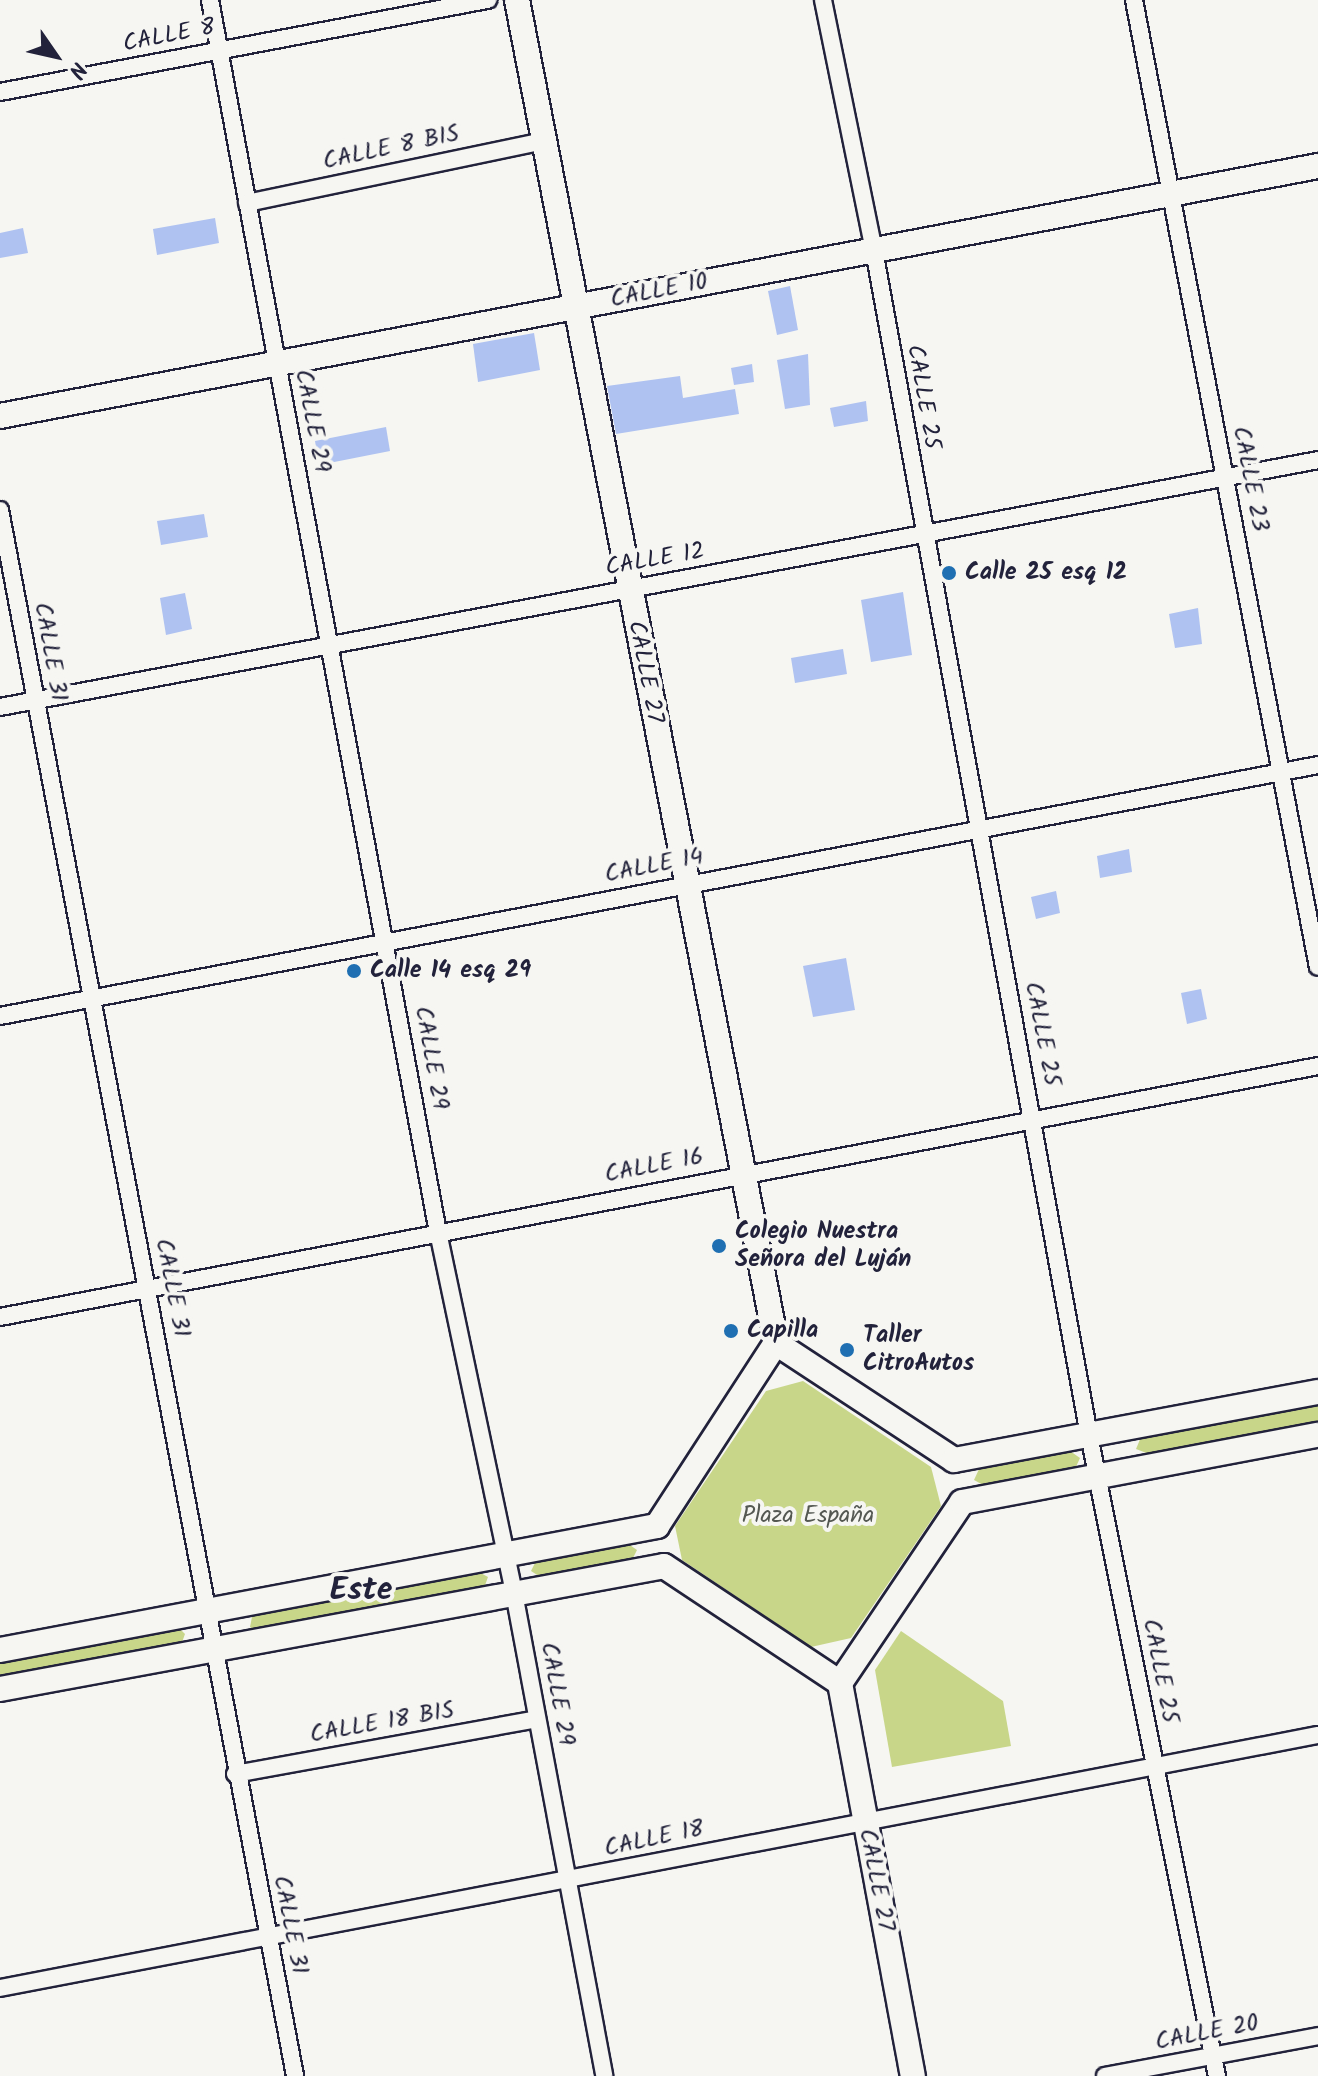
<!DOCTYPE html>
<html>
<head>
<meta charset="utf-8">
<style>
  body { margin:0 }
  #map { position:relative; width:1318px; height:2076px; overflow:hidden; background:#f6f6f2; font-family:Kalam,sans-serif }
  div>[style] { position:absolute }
  .green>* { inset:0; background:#c8d689 }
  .building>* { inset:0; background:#afc2f1 }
  .roads { filter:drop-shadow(2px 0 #22223b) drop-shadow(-2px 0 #22223b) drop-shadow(0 2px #22223b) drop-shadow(0 -2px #22223b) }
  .street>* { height:16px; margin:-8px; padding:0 8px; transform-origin:8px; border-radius:8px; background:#f6f6f2 }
  .secondary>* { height:24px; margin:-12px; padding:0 12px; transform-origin:12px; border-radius:12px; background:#f6f6f2 }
  .dots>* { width:22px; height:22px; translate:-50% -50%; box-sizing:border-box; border:4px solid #f6f6f2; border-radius:50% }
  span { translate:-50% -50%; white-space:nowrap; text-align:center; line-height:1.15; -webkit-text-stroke:8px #f6f6f2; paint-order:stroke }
  .street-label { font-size:24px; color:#22223b }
  .poi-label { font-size:24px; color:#22223b; font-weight:700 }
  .left { translate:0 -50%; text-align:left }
  .park-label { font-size:24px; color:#545852 }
  .district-label { font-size:32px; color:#22223b; font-weight:700 }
  .north { position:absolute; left:16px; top:16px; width:80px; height:80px; -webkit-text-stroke:6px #f6f6f2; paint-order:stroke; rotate:124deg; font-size:22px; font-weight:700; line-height:32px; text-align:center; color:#22223b }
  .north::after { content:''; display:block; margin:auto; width:28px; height:36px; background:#22223b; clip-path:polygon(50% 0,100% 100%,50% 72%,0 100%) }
</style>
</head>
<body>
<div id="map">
  <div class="green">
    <i style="clip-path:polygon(803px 1381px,931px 1467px,941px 1506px,851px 1638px,811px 1647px,682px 1560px,675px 1526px,766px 1391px)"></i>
    <i style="clip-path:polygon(1318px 1401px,1318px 1421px,1149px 1454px,1136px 1449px,1141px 1437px)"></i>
    <i style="clip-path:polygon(1070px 1451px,1080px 1458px,1075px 1469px,985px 1486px,974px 1480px,980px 1467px)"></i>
    <i style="clip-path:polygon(627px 1543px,637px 1550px,632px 1560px,542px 1578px,531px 1571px,537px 1559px)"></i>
    <i style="clip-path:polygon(477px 1571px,488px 1577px,484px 1588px,258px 1632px,250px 1627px,252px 1617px,260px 1613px)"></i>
    <i style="clip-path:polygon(179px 1628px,185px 1634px,181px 1645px,0 1680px,0 1661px)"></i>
    <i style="clip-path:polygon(901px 1631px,1003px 1701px,1011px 1746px,892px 1767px,875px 1670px)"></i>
  </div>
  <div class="building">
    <i style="clip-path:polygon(215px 218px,219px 243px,157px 255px,153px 229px)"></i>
    <i style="clip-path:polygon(23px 228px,28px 253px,0 258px,0 233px)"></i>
    <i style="clip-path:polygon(790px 286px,798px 330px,777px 335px,768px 291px)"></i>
    <i style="clip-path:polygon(534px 333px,540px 370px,478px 382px,473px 344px)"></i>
    <i style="clip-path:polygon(808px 354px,810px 405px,785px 409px,777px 360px)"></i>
    <i style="clip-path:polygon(752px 364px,754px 382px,734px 385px,731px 368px)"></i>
    <i style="clip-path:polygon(680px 376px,683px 398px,735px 389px,739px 414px,616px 434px,607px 386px)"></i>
    <i style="clip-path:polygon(866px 401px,868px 421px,834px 427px,830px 408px)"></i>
    <i style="clip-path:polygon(386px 427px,390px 451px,319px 465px,315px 441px)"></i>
    <i style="clip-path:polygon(204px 514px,208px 537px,161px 545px,157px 521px)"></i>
    <i style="clip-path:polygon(903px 592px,912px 655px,871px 662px,861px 600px)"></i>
    <i style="clip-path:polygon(185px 593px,192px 629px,166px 635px,160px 598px)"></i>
    <i style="clip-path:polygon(1198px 608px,1202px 644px,1175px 648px,1169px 614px)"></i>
    <i style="clip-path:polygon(843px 649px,847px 674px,795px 683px,791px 658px)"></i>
    <i style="clip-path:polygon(1129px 849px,1132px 872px,1100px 878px,1097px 856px)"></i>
    <i style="clip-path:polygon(1056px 891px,1060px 913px,1036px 919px,1031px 897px)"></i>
    <i style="clip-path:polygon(846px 958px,855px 1010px,813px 1017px,803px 966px)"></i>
    <i style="clip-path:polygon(1201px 989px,1207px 1019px,1187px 1024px,1181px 993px)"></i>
  </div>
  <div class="roads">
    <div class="street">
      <i style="left:210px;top:0;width:1253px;rotate:79.52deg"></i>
      <i style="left:438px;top:1232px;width:369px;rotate:78.1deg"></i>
      <i style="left:514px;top:1593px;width:491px;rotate:79.4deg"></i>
      <i style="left:823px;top:0;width:255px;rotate:78.5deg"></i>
      <i style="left:874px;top:250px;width:1204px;rotate:79.72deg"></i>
      <i style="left:1089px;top:1435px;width:654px;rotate:78.71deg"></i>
      <i style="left:1134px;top:0;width:984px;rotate:79.23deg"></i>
      <i style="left:0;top:92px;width:497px;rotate:-10.7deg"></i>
      <i style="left:247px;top:203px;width:302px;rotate:-11.8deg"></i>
      <i style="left:0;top:510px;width:1594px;rotate:79.33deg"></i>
      <i style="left:0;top:707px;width:1341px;rotate:-10.61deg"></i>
      <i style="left:0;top:1016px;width:1342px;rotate:-10.78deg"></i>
      <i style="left:0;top:1317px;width:1342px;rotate:-10.78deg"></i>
      <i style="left:235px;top:1774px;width:307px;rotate:-10.3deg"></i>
      <i style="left:0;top:1988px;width:1342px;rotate:-10.87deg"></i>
      <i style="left:1105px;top:2076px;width:217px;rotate:-10.6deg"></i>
    </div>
    <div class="secondary">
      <i style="left:517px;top:0;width:1368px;rotate:79.08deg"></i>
      <i style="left:0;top:416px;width:1342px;rotate:-10.74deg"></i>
      <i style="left:0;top:1650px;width:669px;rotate:-10.69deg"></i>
      <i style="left:657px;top:1526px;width:218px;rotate:-57deg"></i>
      <i style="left:776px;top:1343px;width:213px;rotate:33.3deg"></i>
      <i style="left:954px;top:1460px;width:370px;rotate:-10.6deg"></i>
      <i style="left:840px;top:1683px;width:400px;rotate:79.5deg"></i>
      <i style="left:0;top:1689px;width:675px;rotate:-10.49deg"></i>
      <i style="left:664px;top:1566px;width:211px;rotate:33.6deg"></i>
      <i style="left:840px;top:1683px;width:218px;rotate:-56deg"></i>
      <i style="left:962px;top:1502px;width:362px;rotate:-10.7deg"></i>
    </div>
  </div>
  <div class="dots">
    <i style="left:949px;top:573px;background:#1f6fb2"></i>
    <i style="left:354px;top:971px;background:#1f6fb2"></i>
    <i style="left:719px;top:1246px;background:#1f6fb2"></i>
    <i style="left:731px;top:1331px;background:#1f6fb2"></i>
    <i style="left:847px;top:1350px;background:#1f6fb2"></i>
  </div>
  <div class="street-label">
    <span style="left:169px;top:36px;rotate:-11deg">CALLE 8</span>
    <span style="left:391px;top:148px;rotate:-12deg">CALLE 8 BIS</span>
    <span style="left:659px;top:291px;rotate:-11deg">CALLE 10</span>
    <span style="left:923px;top:397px;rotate:80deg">CALLE 25</span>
    <span style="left:312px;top:421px;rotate:79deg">CALLE 29</span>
    <span style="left:1250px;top:479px;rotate:79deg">CALLE 23</span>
    <span style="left:655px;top:560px;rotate:-10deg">CALLE 12</span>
    <span style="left:50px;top:652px;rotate:80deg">CALLE 31</span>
    <span style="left:645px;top:672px;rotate:79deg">CALLE 27</span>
    <span style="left:654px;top:866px;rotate:-11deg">CALLE 14</span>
    <span style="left:1042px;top:1034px;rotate:79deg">CALLE 25</span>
    <span style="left:431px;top:1058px;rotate:80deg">CALLE 29</span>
    <span style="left:654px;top:1166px;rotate:-11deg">CALLE 16</span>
    <span style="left:172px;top:1288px;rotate:79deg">CALLE 31</span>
    <span style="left:1160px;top:1671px;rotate:79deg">CALLE 25</span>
    <span style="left:557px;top:1694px;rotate:80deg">CALLE 29</span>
    <span style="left:382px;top:1723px;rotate:-10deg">CALLE 18 BIS</span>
    <span style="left:654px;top:1839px;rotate:-12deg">CALLE 18</span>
    <span style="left:876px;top:1880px;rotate:79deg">CALLE 27</span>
    <span style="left:290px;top:1925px;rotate:79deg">CALLE 31</span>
    <span style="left:1207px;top:2033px;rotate:-11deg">CALLE 20</span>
  </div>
  <div class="poi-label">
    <span class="left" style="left:965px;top:573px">Calle 25 esq 12</span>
    <span class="left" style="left:370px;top:971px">Calle 14 esq 29</span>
    <span class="left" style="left:735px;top:1246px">Colegio Nuestra<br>Señora del Luján</span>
    <span class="left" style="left:747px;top:1331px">Capilla</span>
    <span class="left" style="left:863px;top:1350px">Taller<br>CitroAutos</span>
  </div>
  <div class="park-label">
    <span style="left:808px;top:1516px">Plaza España</span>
  </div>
  <div class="district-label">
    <span style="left:361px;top:1591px">Este</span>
  </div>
  <div class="north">N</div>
</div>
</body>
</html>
